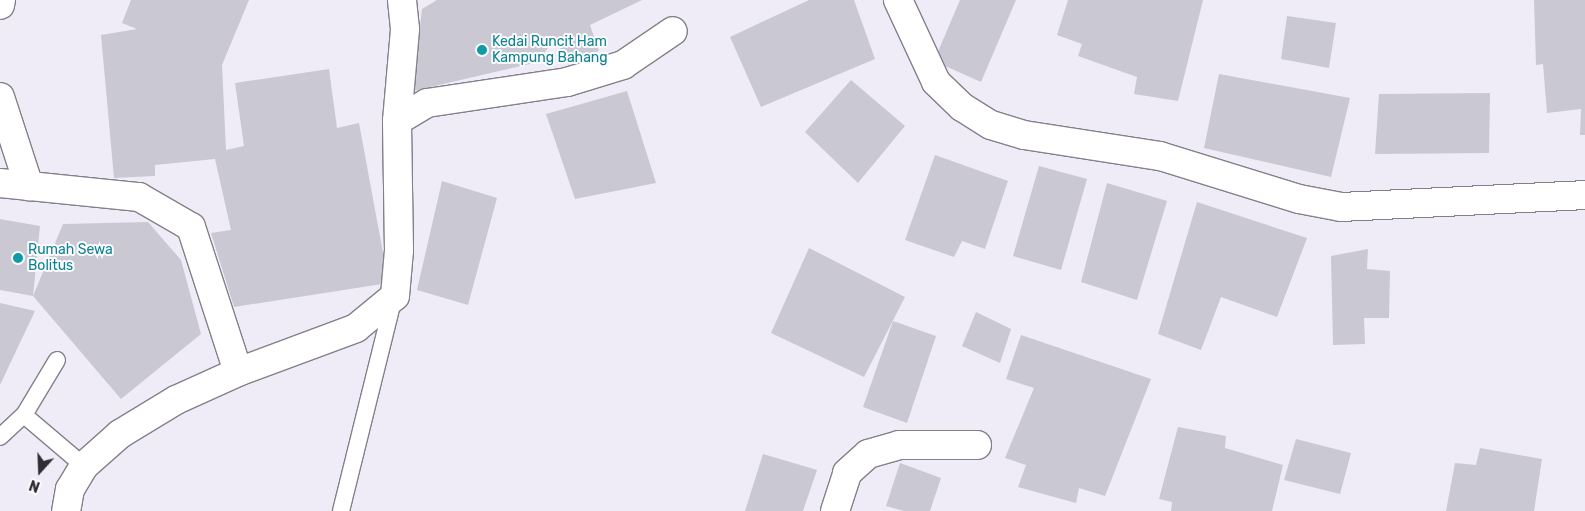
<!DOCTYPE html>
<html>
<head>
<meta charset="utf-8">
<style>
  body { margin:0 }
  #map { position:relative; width:1585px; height:511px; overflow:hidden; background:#efecf7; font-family:Rubik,sans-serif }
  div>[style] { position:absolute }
  .building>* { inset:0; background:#cac8d2 }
  .roads { filter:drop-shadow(1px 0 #83808a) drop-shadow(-1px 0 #83808a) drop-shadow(0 1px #83808a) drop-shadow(0 -1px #83808a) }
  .service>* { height:16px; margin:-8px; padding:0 8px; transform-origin:8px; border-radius:8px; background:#fff }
  .minor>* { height:28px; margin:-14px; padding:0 14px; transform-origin:14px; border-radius:14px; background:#fff }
  .dots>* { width:14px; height:14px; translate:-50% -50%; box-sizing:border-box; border:2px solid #fcfbff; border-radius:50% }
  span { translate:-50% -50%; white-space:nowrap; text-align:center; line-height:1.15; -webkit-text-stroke:4px #fcfbff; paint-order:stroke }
  .culture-label { font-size:14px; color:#0d838f }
  .left { translate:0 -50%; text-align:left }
  .north { position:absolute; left:15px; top:446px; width:50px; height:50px; -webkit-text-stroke:4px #fcfbff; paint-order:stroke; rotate:200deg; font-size:14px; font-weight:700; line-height:20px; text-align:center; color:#2f2e32 }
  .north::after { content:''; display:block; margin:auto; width:18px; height:22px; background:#2f2e32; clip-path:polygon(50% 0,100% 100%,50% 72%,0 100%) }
</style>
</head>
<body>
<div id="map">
  <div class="building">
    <i style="clip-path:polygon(131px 0,249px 0,222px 65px,226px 150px,244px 146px,235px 83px,329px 69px,337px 128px,359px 123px,386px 269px,382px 284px,234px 307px,211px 233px,231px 230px,215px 159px,155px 165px,155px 176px,114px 178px,101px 35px,137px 29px,122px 23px)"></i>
    <i style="clip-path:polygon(437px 0,642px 0,590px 25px,599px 51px,566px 61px,555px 38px,538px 62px,413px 91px,422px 9px)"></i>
    <i style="clip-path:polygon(809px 0,854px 0,875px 59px,761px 107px,730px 37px)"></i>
    <i style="clip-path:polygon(960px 0,1016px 0,981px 82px,934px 61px)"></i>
    <i style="clip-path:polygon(1068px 0,1203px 0,1178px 101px,1134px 94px,1137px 77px,1078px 56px,1082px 44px,1057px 35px)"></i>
    <i style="clip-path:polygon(1534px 0,1585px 0,1585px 135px,1580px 135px,1581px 109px,1547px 113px,1543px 64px,1536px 65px)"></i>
    <i style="clip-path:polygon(1287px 16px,1336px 23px,1329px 68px,1281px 59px)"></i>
    <i style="clip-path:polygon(1219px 74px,1350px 98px,1331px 177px,1204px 148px)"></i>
    <i style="clip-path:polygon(851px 80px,905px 126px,858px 183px,805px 132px)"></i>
    <i style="clip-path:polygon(627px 91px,656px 183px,575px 199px,546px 114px)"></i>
    <i style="clip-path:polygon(1490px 93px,1489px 153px,1375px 154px,1379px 94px)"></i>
    <i style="clip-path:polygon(935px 155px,1008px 181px,985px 249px,962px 241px,954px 257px,905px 240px)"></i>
    <i style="clip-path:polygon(1039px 166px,1087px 179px,1061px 270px,1013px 256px)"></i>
    <i style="clip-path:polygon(442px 181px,497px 198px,468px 305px,417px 290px)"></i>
    <i style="clip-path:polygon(1107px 183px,1167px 201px,1137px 300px,1081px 282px)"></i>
    <i style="clip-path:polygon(1197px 202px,1307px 238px,1277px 317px,1221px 297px,1201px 350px,1158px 334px)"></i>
    <i style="clip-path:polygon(0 219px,40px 226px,33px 296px,0 290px)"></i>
    <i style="clip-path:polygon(148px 222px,181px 260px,201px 334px,121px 399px,33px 296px,63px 224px)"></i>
    <i style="clip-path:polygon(809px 248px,905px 297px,864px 377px,771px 333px)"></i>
    <i style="clip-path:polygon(1368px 249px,1367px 269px,1390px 271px,1389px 318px,1364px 318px,1365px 344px,1333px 345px,1331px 256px)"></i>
    <i style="clip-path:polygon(0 303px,35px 311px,0 385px)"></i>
    <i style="clip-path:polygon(976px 312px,1011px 329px,1000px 363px,962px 346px)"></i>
    <i style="clip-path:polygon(893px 321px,936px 336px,907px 423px,863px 407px)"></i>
    <i style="clip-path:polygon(1021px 335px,1151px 379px,1105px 496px,1079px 488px,1076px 503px,1018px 487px,1026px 465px,1005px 458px,1034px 388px,1006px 379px)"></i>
    <i style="clip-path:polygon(1178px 427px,1226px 436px,1225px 448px,1283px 465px,1272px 511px,1171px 511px,1172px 502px,1159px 499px)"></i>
    <i style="clip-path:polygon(1296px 439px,1351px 453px,1340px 494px,1284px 480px)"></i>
    <i style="clip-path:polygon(1480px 448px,1542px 459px,1534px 511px,1446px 511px,1455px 463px,1476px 465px)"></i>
    <i style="clip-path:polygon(763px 454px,817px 470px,803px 511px,745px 511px)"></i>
    <i style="clip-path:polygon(900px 463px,941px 478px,930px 511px,904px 511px,886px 506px)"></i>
  </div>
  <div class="roads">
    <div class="service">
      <i style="left:24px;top:415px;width:64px;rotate:-59deg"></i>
      <i style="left:0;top:437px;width:33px;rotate:-43deg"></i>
      <i style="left:24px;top:415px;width:79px;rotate:40.4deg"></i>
      <i style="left:341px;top:511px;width:220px;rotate:-76.1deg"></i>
    </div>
    <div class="minor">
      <i style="left:898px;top:0;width:90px;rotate:65.1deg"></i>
      <i style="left:936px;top:82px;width:36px;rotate:44deg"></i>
      <i style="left:962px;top:107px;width:34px;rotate:32deg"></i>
      <i style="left:991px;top:125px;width:34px;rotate:17deg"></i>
      <i style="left:1024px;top:135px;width:138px;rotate:8.8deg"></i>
      <i style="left:1160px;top:156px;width:145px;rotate:17.2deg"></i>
      <i style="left:1299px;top:199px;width:43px;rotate:10.8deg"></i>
      <i style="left:1341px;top:207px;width:244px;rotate:-2.8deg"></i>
      <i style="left:0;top:5px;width:5px;rotate:-79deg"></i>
      <i style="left:0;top:97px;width:94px;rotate:72deg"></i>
      <i style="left:397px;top:121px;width:35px;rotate:-31deg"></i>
      <i style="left:427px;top:103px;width:142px;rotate:-8.5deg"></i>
      <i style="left:567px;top:82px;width:59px;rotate:-16.9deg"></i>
      <i style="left:623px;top:65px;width:60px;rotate:-34.2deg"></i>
      <i style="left:0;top:183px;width:140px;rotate:5.8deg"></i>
      <i style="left:139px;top:197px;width:60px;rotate:30deg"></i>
      <i style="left:191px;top:227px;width:152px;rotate:72deg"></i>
      <i style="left:238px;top:372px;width:68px;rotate:155.7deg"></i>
      <i style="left:176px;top:400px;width:66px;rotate:148.7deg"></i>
      <i style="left:120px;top:434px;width:48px;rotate:138.4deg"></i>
      <i style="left:84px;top:466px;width:27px;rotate:121deg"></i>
      <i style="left:70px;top:489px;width:22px;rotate:100deg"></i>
      <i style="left:238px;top:372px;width:126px;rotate:-20.4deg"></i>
      <i style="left:356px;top:328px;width:50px;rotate:-39.4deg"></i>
      <i style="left:395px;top:296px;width:46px;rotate:-85deg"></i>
      <i style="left:399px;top:250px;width:129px;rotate:-90.9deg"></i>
      <i style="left:397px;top:121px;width:92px;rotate:-85deg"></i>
      <i style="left:405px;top:29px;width:29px;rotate:-96deg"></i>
      <i style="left:835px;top:511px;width:40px;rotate:-72deg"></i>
      <i style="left:847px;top:473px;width:28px;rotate:-42deg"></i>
      <i style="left:868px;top:454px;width:32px;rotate:-16deg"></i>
      <i style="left:899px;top:445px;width:78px"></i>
    </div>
  </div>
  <div class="dots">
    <i style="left:482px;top:50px;background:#0f9aa8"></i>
    <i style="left:18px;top:258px;background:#0f9aa8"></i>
  </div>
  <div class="culture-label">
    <span class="left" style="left:492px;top:50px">Kedai Runcit Ham<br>Kampung Bahang</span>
    <span class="left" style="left:28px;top:258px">Rumah Sewa<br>Bolitus</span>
  </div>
  <div class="north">N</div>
</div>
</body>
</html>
